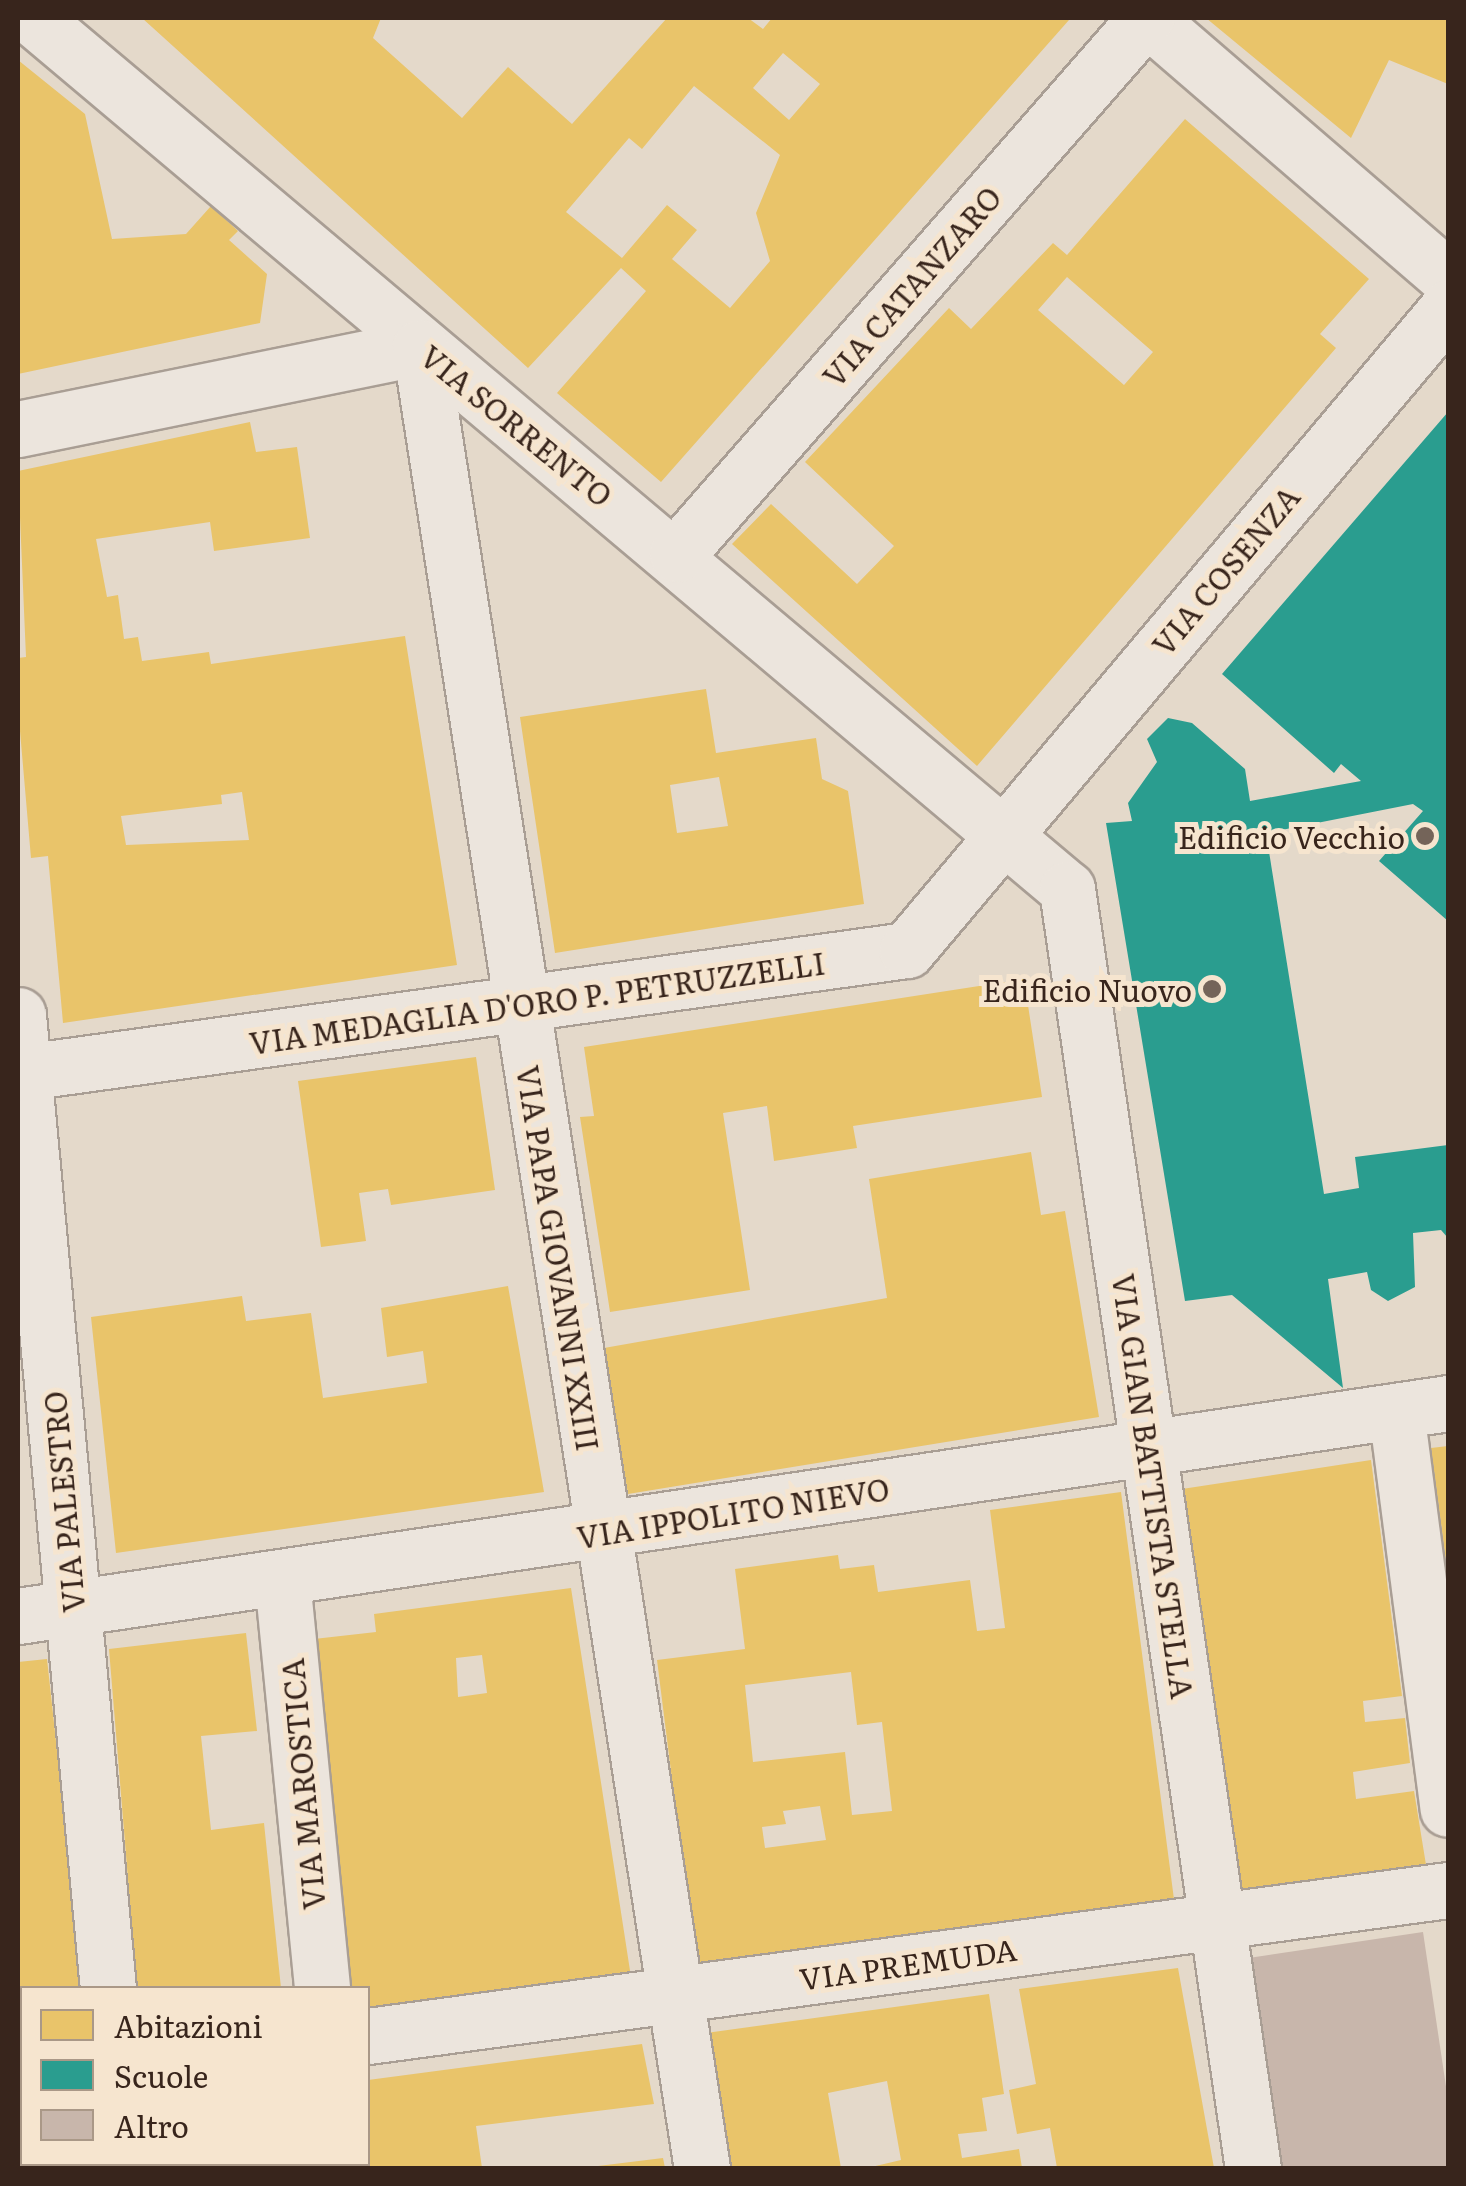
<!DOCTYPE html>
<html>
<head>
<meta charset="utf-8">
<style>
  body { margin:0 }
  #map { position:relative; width:1466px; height:2186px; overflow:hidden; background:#e4d9ca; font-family:Literata,serif }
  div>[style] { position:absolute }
  .homes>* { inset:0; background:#e9c46a }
  .schools>* { inset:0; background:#2a9d8f }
  .building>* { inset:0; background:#c8b6ab }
  .roads { filter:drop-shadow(2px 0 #a99e94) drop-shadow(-2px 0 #a99e94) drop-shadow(0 2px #a99e94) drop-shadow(0 -2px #a99e94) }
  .minor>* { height:55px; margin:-27.5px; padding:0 27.5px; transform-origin:27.5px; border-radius:27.5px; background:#ece5dd }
  .dots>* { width:28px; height:28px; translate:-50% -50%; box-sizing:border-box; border:5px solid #f6e5cf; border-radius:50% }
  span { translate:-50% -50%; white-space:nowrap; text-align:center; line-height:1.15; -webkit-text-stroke:10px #f6e5cf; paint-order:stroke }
  .street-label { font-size:30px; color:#38251c }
  .poi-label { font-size:30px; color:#38251c }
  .right { translate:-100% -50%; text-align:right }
  .frame { position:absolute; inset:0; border:20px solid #38251c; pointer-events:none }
  .legend { position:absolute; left:20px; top:1986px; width:350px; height:180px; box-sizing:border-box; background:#f6e5cf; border:2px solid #aa9887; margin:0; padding:12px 18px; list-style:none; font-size:30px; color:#38251c }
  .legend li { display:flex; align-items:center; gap:20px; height:50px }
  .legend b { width:50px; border:2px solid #aa9887 }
</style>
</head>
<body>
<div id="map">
  <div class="homes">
    <i style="clip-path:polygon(evenodd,142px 18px,381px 18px,373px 38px,462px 118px,508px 67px,572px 124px,667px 18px,748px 18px,763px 29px,772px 18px,1069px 20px,661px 482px,557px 393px,646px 291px,621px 268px,528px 368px,142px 18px,783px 53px,820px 84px,789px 120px,753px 88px,783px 53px,142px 18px,694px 86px,780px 155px,756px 213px,770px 261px,730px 308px,672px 259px,697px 230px,667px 205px,622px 258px,566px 212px,629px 138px,642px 149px,694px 86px)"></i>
    <i style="clip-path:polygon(1206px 18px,1448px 18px,1448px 84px,1389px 60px,1351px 138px)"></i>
    <i style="clip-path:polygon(18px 60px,85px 114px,112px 239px,186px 234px,211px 206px,238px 231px,229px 240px,267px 274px,260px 323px,18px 374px)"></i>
    <i style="clip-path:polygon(evenodd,1185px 119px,1369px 279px,1320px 334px,1336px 348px,977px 766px,732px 544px,771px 504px,857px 584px,894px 546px,805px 462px,949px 308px,971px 329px,1053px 243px,1067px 255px,1185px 119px,1067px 277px,1153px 352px,1124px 385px,1038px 310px,1067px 277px)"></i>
    <i style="clip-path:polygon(evenodd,250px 422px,256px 452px,297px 447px,310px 538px,214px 551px,210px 522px,96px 539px,107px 597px,118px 595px,124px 639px,138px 637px,142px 661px,209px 652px,211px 664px,405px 636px,457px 965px,63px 1023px,48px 856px,31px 858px,18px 708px,18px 658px,26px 657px,18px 471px,250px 422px,242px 792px,249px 840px,126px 845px,121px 816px,222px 804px,221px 795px,242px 792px)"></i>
    <i style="clip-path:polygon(evenodd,706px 689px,716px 753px,816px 738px,822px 779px,848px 791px,864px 904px,555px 953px,520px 717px,706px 689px,719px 777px,728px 826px,677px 833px,670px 785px,719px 777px)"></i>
    <i style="clip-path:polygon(1024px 979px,1042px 1097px,853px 1126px,857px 1148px,774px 1161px,767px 1106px,723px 1113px,750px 1290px,610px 1312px,580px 1117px,594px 1116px,584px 1047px)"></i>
    <i style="clip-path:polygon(476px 1057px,495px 1190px,391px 1205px,388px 1189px,359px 1193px,366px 1241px,321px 1247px,298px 1081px)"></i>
    <i style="clip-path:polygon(1031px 1152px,1041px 1215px,1065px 1211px,1099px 1417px,628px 1494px,604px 1348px,887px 1298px,869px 1179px)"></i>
    <i style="clip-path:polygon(508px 1286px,544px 1492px,116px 1553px,91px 1317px,242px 1296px,246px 1321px,311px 1313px,323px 1398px,427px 1383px,423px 1351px,387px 1357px,381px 1308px)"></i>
    <i style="clip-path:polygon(1448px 1446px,1448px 1560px,1446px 1561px,1431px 1448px)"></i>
    <i style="clip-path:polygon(1371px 1460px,1402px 1696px,1363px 1701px,1365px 1722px,1405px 1718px,1410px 1763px,1353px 1772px,1356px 1799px,1414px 1791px,1427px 1871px,1241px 1897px,1182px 1489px)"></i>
    <i style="clip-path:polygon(evenodd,1121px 1492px,1175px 1907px,696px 1970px,657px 1660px,745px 1649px,735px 1569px,838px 1555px,840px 1569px,874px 1565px,878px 1592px,970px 1580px,977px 1631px,1005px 1628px,990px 1510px,1121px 1492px,851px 1672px,857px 1725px,882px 1722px,892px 1811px,852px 1815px,845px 1752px,753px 1762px,745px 1685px,851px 1672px,1121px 1492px,820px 1806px,826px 1840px,765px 1848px,762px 1827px,786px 1824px,783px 1811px,820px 1806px)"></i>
    <i style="clip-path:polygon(evenodd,571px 1588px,631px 1977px,368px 2015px,368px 1988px,350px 1988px,314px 1639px,376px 1632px,374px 1614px,571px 1588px,482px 1655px,487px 1693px,458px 1697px,456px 1658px,482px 1655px)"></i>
    <i style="clip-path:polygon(246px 1633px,257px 1731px,201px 1736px,211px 1830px,264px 1823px,281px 1988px,137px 1988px,109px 1649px)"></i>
    <i style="clip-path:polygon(47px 1659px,83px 1988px,22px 1988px,18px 2060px,18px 1662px)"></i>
    <i style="clip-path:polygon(1178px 1968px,1214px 2168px,1057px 2168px,1050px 2128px,1017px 2134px,1009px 2090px,1036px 2084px,1019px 1989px)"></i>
    <i style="clip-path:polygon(989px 1994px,1004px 2094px,982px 2098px,987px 2131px,958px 2134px,962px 2158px,1019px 2149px,1022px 2168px,867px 2168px,901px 2160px,887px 2081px,828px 2093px,841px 2168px,727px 2168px,706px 2033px)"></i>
    <i style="clip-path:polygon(642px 2044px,654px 2104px,476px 2126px,482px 2168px,366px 2168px,368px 2080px)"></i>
    <i style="clip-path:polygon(18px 2121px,22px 2164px,99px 2168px,18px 2168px)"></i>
    <i style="clip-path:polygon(663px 2158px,665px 2168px,598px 2168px,598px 2166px)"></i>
    <i style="clip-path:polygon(153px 2164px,304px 2164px,304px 2168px,153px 2168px)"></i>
  </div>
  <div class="schools">
    <i style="clip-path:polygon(1448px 412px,1448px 921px,1379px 861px,1423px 811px,1413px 804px,1266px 833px,1324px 1194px,1359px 1188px,1355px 1157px,1448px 1145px,1448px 1238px,1441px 1230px,1413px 1233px,1415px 1287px,1388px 1301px,1371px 1290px,1367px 1272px,1328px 1279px,1343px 1388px,1232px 1295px,1185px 1301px,1106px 823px,1132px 821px,1128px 803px,1157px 762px,1147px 739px,1168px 718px,1192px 723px,1245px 769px,1250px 801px,1361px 781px,1341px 764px,1334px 773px,1222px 674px)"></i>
  </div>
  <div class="building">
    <i style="clip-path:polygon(1423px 1932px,1448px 2100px,1448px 2168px,1274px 2168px,1242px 1959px)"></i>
  </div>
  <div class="roads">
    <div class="minor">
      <i style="left:33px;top:18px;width:1352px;rotate:40.11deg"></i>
      <i style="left:1067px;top:889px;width:1292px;rotate:81.73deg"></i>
      <i style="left:1147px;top:18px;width:398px;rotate:40.8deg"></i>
      <i style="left:18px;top:429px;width:410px;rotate:-11.5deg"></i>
      <i style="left:420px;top:347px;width:1843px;rotate:81.2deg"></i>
      <i style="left:677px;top:554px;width:712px;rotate:-48.81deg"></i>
      <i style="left:18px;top:1015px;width:977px;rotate:84.72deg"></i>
      <i style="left:18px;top:1073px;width:897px;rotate:-7.88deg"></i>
      <i style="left:907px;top:950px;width:840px;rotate:-49.88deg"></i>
      <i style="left:1396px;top:1411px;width:401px;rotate:82.6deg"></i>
      <i style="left:282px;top:1579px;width:411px;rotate:84.4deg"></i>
      <i style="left:18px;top:1616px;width:1446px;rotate:-8.47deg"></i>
      <i style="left:368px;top:2036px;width:1090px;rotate:-7.7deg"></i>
      <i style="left:18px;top:2083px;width:4px;rotate:-14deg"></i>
      <i style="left:125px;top:2164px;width:4px;rotate:90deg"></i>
      <i style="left:339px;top:2164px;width:4px;rotate:90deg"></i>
    </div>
  </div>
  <div class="dots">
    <i style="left:1425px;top:836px;background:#746459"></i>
    <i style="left:1212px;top:989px;background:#746459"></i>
  </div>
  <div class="street-label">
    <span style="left:911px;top:286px;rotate:-49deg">VIA CATANZARO</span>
    <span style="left:517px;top:425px;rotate:39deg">VIA SORRENTO</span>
    <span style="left:1225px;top:570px;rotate:-50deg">VIA COSENZA</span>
    <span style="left:537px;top:1002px;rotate:-8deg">VIA MEDAGLIA D'ORO P. PETRUZZELLI</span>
    <span style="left:559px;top:1258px;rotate:81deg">VIA PAPA GIOVANNI XXIII</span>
    <span style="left:1154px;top:1486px;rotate:82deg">VIA GIAN BATTISTA STELLA</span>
    <span style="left:63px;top:1502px;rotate:-95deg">VIA PALESTRO</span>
    <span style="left:733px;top:1512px;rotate:-9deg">VIA IPPOLITO NIEVO</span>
    <span style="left:302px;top:1784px;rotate:-95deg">VIA MAROSTICA</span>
    <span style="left:908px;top:1963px;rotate:-8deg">VIA PREMUDA</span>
  </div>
  <div class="poi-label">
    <span class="right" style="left:1405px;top:836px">Edificio Vecchio</span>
    <span class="right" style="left:1192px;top:989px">Edificio Nuovo</span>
  </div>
  <div class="frame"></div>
  <ul class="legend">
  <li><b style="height:28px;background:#e9c46a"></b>Abitazioni</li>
  <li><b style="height:28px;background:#2a9d8f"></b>Scuole</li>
  <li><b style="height:28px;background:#c8b6ab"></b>Altro</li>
  </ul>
</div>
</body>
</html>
